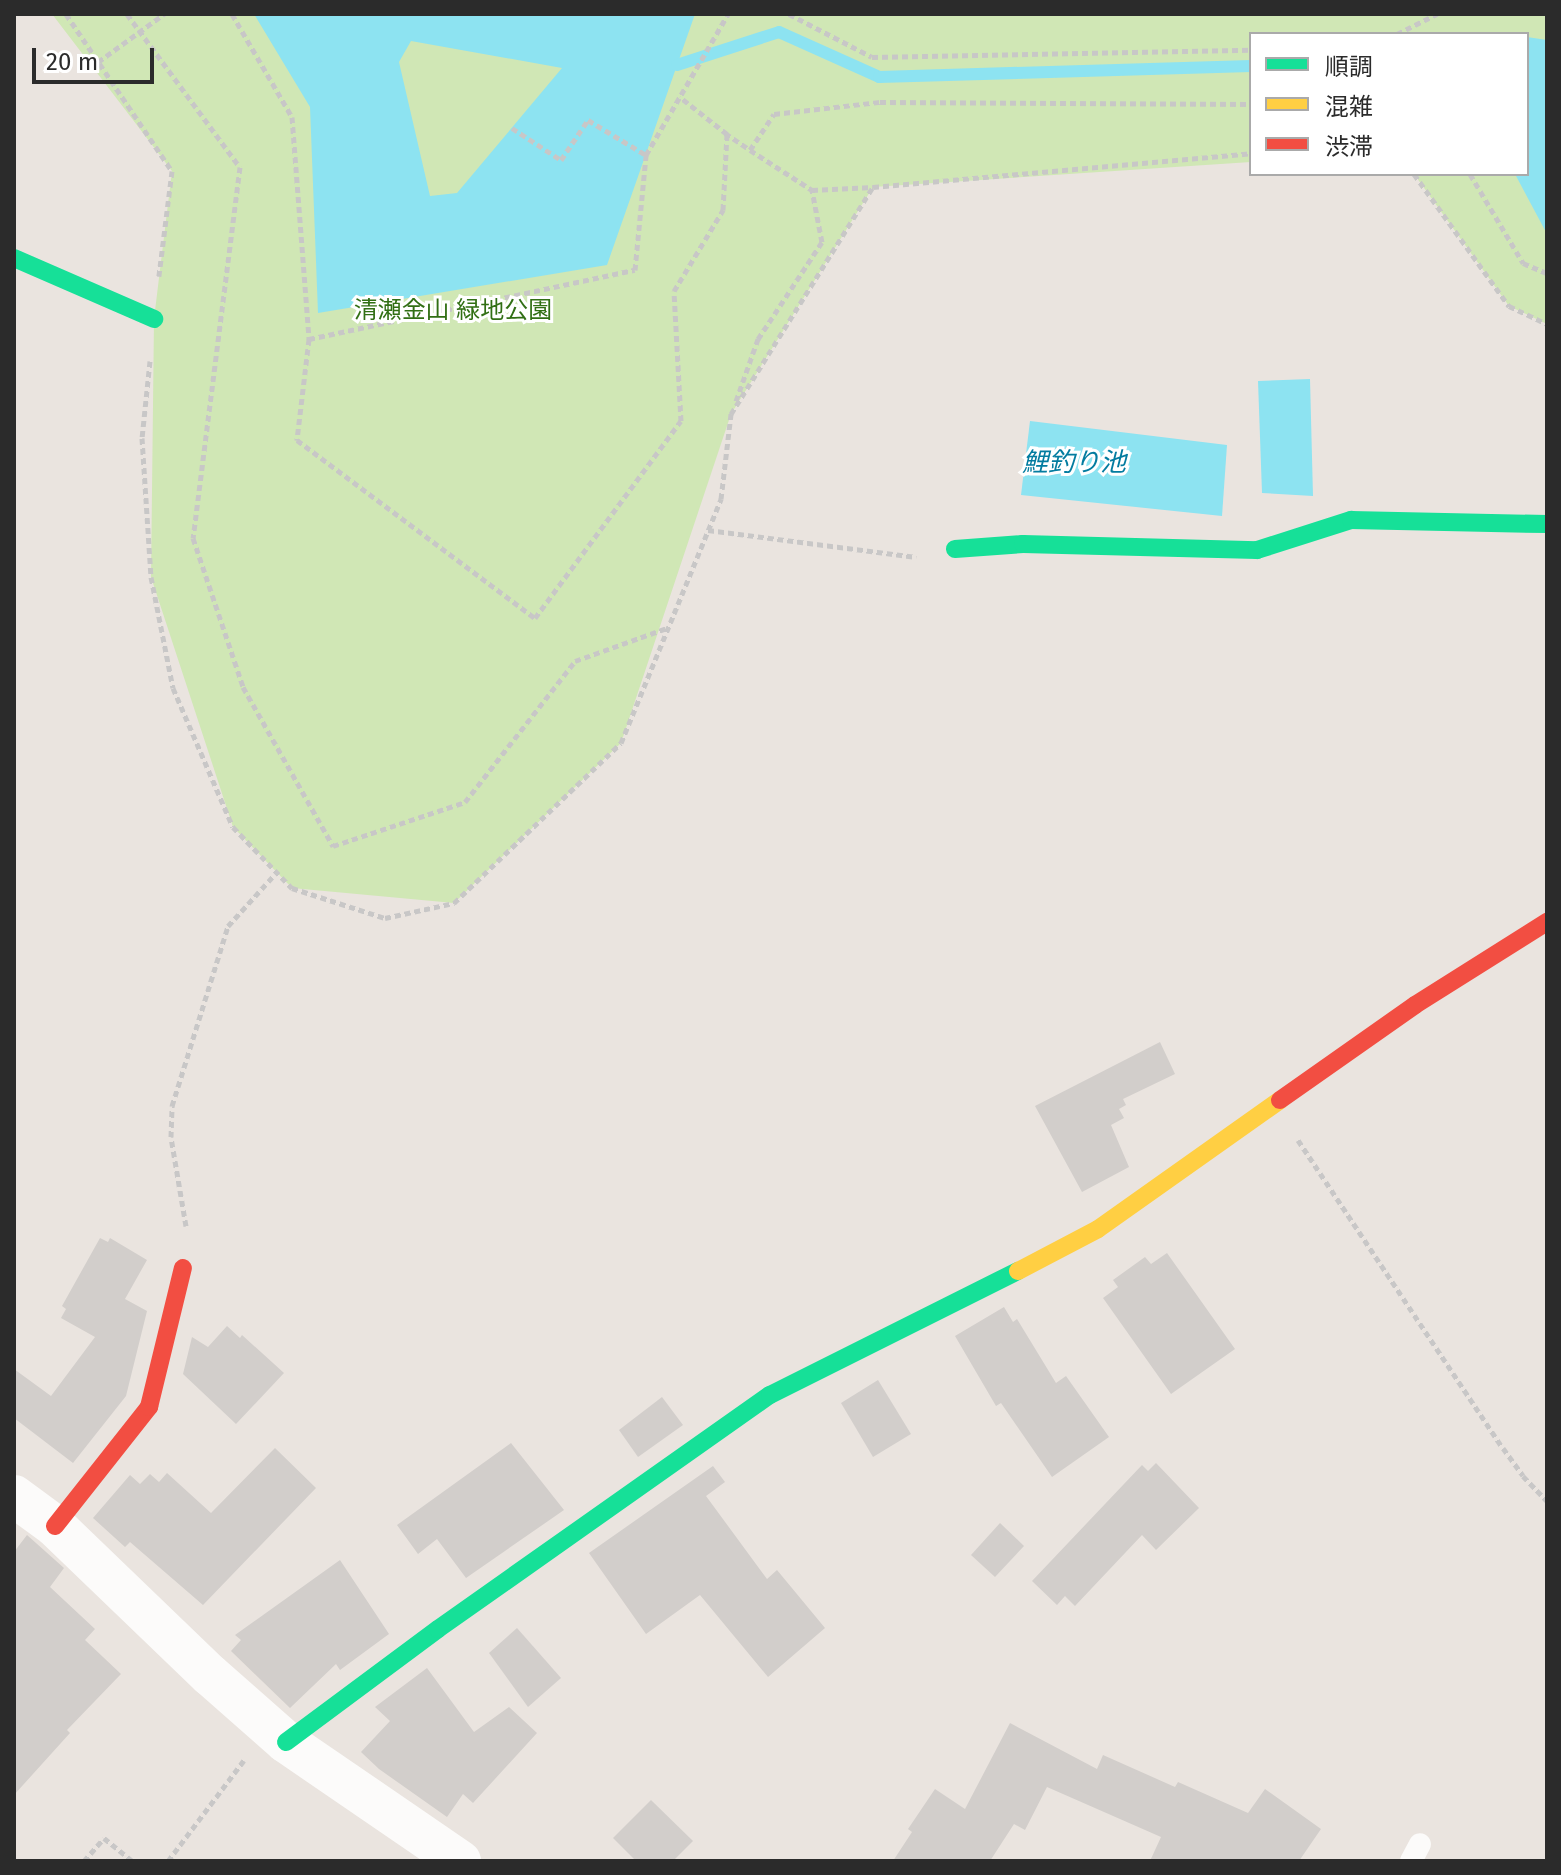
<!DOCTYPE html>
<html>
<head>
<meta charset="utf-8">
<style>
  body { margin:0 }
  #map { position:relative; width:1561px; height:1875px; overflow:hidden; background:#eae4df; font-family:"Fira Sans","Noto Sans JP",sans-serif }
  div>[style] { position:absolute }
  .green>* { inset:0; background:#d0e7b5 }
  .water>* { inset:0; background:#8de3f1 }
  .stream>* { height:12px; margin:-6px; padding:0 6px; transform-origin:6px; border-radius:6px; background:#8de3f1 }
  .building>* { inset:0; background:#d2cecb }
  .path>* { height:5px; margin-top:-2.5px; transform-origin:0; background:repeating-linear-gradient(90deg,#c8c7c7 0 6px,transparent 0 10px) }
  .lane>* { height:22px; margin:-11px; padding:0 11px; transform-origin:11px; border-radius:11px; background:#fcfbfa }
  .street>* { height:42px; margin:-21px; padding:0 21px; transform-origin:21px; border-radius:21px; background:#fcfbfa }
  .fast>* { height:18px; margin:-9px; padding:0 9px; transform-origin:9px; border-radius:9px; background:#16e098 }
  .slow>* { height:18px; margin:-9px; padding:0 9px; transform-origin:9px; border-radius:9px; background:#ffcf43 }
  .jam>* { height:18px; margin:-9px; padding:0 9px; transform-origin:9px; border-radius:9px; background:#f24e42 }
  span { translate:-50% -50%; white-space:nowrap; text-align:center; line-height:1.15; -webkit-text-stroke:6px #fff; paint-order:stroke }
  .park-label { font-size:24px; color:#316f14 }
  .water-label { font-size:26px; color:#037ca0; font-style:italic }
  .frame { position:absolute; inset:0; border:16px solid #2b2b2b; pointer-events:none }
  .legend { position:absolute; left:1249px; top:32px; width:280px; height:144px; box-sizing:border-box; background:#fff; border:2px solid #aaa; margin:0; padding:10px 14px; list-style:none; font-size:24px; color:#2b2b2b }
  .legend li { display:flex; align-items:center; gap:16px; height:40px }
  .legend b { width:40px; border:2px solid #aaa }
  .scale { position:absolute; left:32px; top:48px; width:122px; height:36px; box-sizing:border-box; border:4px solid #2b2b2b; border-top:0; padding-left:10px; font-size:24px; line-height:28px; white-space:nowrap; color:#2b2b2b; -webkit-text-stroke:6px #fff; paint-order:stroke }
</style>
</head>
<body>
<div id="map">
  <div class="green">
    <i style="clip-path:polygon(52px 14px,1547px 14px,1547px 324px,1509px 306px,1414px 174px,1527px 174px,1527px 34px,1251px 34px,1251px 162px,873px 187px,731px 414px,621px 743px,454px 903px,292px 888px,233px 827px,151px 577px,154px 319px,172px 171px)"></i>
  </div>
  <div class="water">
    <i style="clip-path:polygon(evenodd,254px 14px,695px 14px,607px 265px,318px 313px,310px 107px,254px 14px,411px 41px,562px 68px,457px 193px,430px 196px,399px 62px,411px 41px)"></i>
    <i style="clip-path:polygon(1527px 37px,1547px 40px,1547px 234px,1515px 174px,1527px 174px)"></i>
    <i style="clip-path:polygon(1310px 379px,1313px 496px,1262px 493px,1258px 381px)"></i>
    <i style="clip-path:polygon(1030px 421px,1227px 445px,1222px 516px,1021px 495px)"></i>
  </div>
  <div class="stream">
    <i style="left:677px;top:65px;width:107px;rotate:-17.9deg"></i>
    <i style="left:779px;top:32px;width:110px;rotate:24.2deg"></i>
    <i style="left:879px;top:77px;width:372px;rotate:-1.7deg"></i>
  </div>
  <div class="building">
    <i style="clip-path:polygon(1160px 1042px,1175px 1074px,1123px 1099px,1126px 1105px,1119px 1109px,1124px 1118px,1111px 1125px,1129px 1167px,1082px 1192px,1035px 1106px)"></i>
    <i style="clip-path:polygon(100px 1238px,108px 1242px,110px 1238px,147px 1260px,125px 1299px,147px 1311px,126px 1396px,73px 1463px,14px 1418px,14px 1369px,51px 1396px,95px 1337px,61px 1318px,66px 1309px,62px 1306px)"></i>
    <i style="clip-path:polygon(1167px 1253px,1235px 1349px,1171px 1394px,1103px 1298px,1118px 1287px,1113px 1280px,1145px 1257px,1151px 1264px)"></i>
    <i style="clip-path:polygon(1004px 1307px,1013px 1322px,1017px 1319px,1056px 1383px,1066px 1376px,1109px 1437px,1052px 1477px,1001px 1403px,996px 1406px,955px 1336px)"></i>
    <i style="clip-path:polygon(227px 1326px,240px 1338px,242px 1335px,284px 1373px,236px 1424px,183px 1374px,192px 1337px,208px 1347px)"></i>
    <i style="clip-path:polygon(878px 1380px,911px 1434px,873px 1457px,841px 1403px)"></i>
    <i style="clip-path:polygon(662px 1397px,683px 1425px,638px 1457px,619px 1430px)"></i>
    <i style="clip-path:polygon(511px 1443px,564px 1510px,466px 1578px,437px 1539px,418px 1554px,397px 1525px)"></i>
    <i style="clip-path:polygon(275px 1448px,316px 1488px,203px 1605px,130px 1542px,125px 1547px,93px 1518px,130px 1475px,140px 1484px,150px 1474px,159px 1482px,167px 1473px,211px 1513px)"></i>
    <i style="clip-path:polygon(1156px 1463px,1199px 1508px,1156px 1550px,1142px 1535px,1075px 1606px,1065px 1596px,1057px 1605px,1032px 1581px,1142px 1465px,1148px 1471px)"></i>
    <i style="clip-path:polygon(713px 1466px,725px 1482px,706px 1496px,767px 1579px,777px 1570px,825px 1628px,768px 1677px,700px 1595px,646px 1634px,589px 1553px)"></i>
    <i style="clip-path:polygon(1000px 1523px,1024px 1546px,995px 1577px,971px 1555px)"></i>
    <i style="clip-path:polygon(27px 1535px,64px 1568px,50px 1587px,95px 1629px,85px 1640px,121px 1674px,67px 1730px,70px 1733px,14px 1795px,14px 1552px)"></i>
    <i style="clip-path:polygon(340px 1560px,389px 1634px,340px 1670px,336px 1664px,290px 1708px,231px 1651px,241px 1640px,235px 1635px)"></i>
    <i style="clip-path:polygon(517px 1628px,561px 1678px,528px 1707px,489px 1653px)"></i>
    <i style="clip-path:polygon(427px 1668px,474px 1732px,509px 1707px,537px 1733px,473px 1803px,463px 1794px,447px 1817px,379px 1769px,361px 1752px,390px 1721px,375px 1707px)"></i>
    <i style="clip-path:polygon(1010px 1723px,1097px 1769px,1103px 1755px,1175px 1787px,1178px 1782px,1248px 1813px,1265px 1789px,1321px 1829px,1299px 1861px,1150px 1861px,1161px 1837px,1047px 1787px,1025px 1830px,1014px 1824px,990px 1861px,893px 1861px,912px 1832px,908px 1829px,935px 1789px,965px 1809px)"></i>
    <i style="clip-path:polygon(651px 1800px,693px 1841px,673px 1861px,636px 1861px,613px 1838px)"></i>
  </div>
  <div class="path">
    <i style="left:66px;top:14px;width:189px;rotate:56deg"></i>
    <i style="left:172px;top:171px;width:106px;rotate:97.1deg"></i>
    <i style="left:127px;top:14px;width:190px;rotate:53.6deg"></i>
    <i style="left:240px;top:167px;width:374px;rotate:97.2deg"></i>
    <i style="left:193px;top:538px;width:157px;rotate:71.4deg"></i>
    <i style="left:243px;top:687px;width:183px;rotate:60.5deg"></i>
    <i style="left:333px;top:846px;width:139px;rotate:-18.4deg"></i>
    <i style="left:465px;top:802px;width:179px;rotate:-52deg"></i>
    <i style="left:575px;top:661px;width:98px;rotate:-19.7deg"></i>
    <i style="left:232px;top:14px;width:119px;rotate:59.8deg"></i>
    <i style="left:292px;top:117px;width:223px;rotate:85.6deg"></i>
    <i style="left:309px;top:339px;width:333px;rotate:-12deg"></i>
    <i style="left:635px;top:270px;width:116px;rotate:-84.5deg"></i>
    <i style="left:646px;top:155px;width:163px;rotate:-59.8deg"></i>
    <i style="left:789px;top:14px;width:93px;rotate:27.4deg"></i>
    <i style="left:872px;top:57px;width:379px;rotate:-1.1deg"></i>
    <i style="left:1397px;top:34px;width:45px;rotate:-26.6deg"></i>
    <i style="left:98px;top:62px;width:82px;rotate:-36deg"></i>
    <i style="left:512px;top:128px;width:59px;rotate:33.1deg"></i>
    <i style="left:561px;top:160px;width:48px;rotate:-56deg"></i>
    <i style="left:588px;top:120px;width:68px;rotate:31.1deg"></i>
    <i style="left:725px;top:133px;width:30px;rotate:34deg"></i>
    <i style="left:750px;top:150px;width:43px;rotate:-56.3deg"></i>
    <i style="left:774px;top:114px;width:107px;rotate:-6.5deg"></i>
    <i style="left:880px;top:102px;width:371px;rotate:0.3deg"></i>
    <i style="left:750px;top:150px;width:74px;rotate:32.8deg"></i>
    <i style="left:812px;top:190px;width:61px;rotate:-2.8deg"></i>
    <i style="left:1414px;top:174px;width:163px;rotate:54.3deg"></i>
    <i style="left:1509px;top:306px;width:42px;rotate:25.3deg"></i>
    <i style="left:1470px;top:174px;width:104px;rotate:59.2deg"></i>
    <i style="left:1523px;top:263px;width:26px;rotate:23deg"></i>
    <i style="left:309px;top:339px;width:102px;rotate:96.8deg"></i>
    <i style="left:297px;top:440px;width:297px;rotate:36.8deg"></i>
    <i style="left:535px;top:618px;width:245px;rotate:-53.5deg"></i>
    <i style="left:681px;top:421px;width:130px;rotate:-93.1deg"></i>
    <i style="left:674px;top:291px;width:95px;rotate:-58.8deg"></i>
    <i style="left:723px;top:210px;width:76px;rotate:-87deg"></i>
    <i style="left:727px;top:134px;width:60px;rotate:-141.8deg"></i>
    <i style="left:150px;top:361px;width:77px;rotate:95.9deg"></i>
    <i style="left:142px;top:438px;width:139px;rotate:86.3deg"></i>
    <i style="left:151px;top:577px;width:113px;rotate:78.8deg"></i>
    <i style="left:173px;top:688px;width:151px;rotate:66.7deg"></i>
    <i style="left:233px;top:827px;width:85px;rotate:46deg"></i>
    <i style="left:292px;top:888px;width:98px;rotate:17.9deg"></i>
    <i style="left:385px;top:918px;width:71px;rotate:-12.3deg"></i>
    <i style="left:454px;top:903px;width:231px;rotate:-43.8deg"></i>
    <i style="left:621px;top:743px;width:264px;rotate:-67.7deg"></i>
    <i style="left:721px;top:499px;width:86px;rotate:-83.3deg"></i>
    <i style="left:731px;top:414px;width:268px;rotate:-58deg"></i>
    <i style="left:873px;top:187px;width:380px;rotate:-5.1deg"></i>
    <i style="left:736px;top:401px;width:66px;rotate:-70.5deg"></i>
    <i style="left:758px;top:339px;width:116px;rotate:-56.6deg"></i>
    <i style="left:822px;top:242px;width:53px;rotate:-100.9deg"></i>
    <i style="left:708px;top:530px;width:210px;rotate:7.4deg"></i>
    <i style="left:1298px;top:1140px;width:370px;rotate:56.4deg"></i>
    <i style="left:1503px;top:1448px;width:34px;rotate:54deg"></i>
    <i style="left:1523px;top:1476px;width:35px;rotate:46deg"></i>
    <i style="left:186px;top:1226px;width:90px;rotate:-99.6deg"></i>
    <i style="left:171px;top:1137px;width:31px;rotate:-88deg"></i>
    <i style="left:172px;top:1106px;width:189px;rotate:-72.7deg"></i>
    <i style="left:228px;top:926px;width:73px;rotate:-47.8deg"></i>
    <i style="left:84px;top:1861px;width:30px;rotate:-49deg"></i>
    <i style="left:104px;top:1838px;width:36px;rotate:39deg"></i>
    <i style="left:168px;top:1861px;width:126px;rotate:-53deg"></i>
  </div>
  <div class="lane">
    <i style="left:1411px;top:1861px;width:19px;rotate:-62deg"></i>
  </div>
  <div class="street">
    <i style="left:14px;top:1496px;width:51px;rotate:36.2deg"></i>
    <i style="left:55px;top:1526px;width:215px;rotate:43.9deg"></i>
    <i style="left:210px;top:1675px;width:101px;rotate:41.4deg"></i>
    <i style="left:286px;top:1742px;width:211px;rotate:34.4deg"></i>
  </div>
  <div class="fast">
    <i style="left:14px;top:258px;width:153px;rotate:23.5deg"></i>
    <i style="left:955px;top:549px;width:68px;rotate:-4.2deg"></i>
    <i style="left:1023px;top:544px;width:234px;rotate:1.5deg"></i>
    <i style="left:1257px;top:550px;width:99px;rotate:-17.7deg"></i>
    <i style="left:1351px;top:520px;width:196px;rotate:1.2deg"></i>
    <i style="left:286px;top:1742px;width:189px;rotate:-36.6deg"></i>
    <i style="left:438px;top:1629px;width:406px;rotate:-35.2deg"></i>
    <i style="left:770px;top:1395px;width:277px;rotate:-26.6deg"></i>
  </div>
  <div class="slow">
    <i style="left:1018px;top:1271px;width:90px;rotate:-27.7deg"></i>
    <i style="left:1098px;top:1229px;width:223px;rotate:-35.3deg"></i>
  </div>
  <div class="jam">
    <i style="left:1280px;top:1100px;width:165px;rotate:-35.1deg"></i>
    <i style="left:1415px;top:1005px;width:156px;rotate:-32.2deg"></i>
    <i style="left:55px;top:1526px;width:152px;rotate:-51.7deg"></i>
    <i style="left:149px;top:1407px;width:143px;rotate:-76.3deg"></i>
  </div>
  <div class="park-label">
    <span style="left:453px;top:311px">清瀬金山 緑地公園</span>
  </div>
  <div class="water-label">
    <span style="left:1074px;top:463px">鯉釣り池</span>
  </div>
  <div class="frame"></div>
  <ul class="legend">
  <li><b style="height:10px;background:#16e098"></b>順調</li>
  <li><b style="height:10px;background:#ffcf43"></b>混雑</li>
  <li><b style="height:10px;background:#f24e42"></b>渋滞</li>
  </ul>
  <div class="scale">20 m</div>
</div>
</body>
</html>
